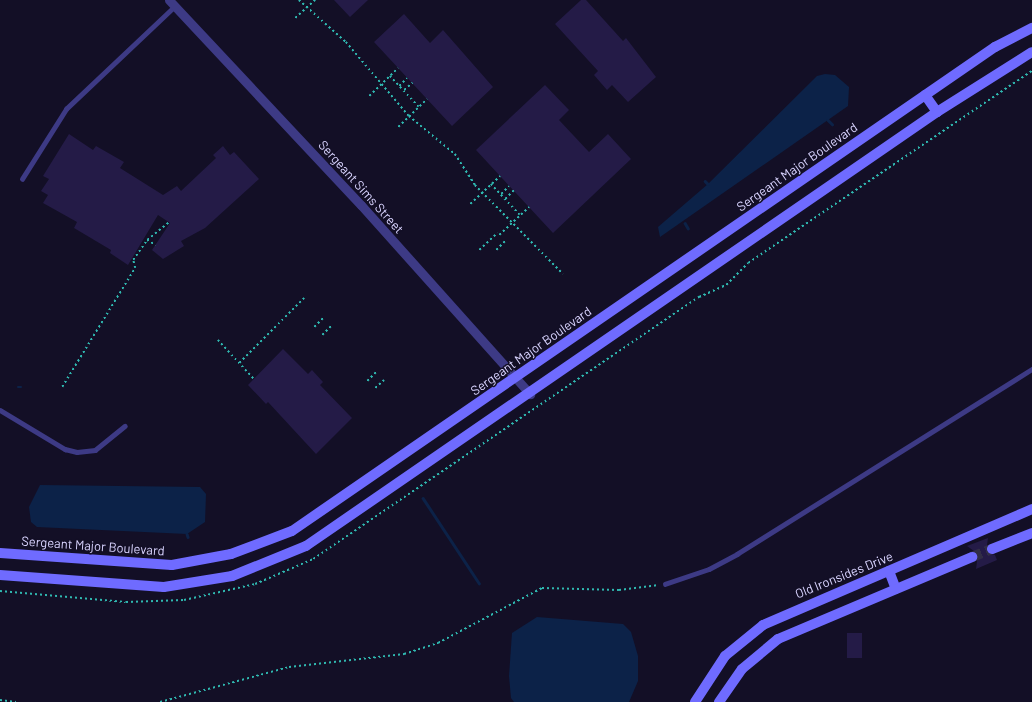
<!DOCTYPE html>
<html>
<head>
<meta charset="utf-8">
<style>
  body { margin:0 }
  #map { position:relative; width:1032px; height:702px; overflow:hidden; background:#130f26; font-family:Barlow,sans-serif }
  div>[style] { position:absolute }
  .water>* { inset:0; background:#0c2248 }
  .stream>* { height:2.5px; margin:-1.25px; padding:0 1.25px; transform-origin:1.25px; border-radius:1.25px; background:#0c2248 }
  .building>* { inset:0; background:#241b47 }
  .secondary-tunnel>* { height:10px; margin-top:-5px; transform-origin:0; background:repeating-linear-gradient(90deg,#312d47 0 10px,transparent 0 15px) }
  .path>* { height:1.5px; margin-top:-0.75px; transform-origin:0; background:repeating-linear-gradient(90deg,#2fb8b0 0 2px,transparent 0 5px) }
  .lane>* { height:4.5px; margin:-2.25px; padding:0 2.25px; transform-origin:2.25px; border-radius:2.25px; background:#3d3a85 }
  .street>* { height:9px; margin:-4.5px; padding:0 4.5px; transform-origin:4.5px; border-radius:4.5px; background:#3d3a85 }
  .secondary>* { height:10px; margin:-5px; padding:0 5px; transform-origin:5px; border-radius:5px; background:#6f6bff }
  span { translate:-50% -50%; white-space:nowrap; text-align:center; line-height:1.15; -webkit-text-stroke:3px #130f26; paint-order:stroke }
  .street-label { font-size:13px; color:#d9d4ff }
</style>
</head>
<body>
<div id="map">
  <div class="water">
    <i style="clip-path:polygon(825px 74px,835px 75px,849px 87px,848px 106px,660px 237px,658px 227px,708px 184px,817px 76px)"></i>
    <i style="clip-path:polygon(40px 485px,200px 487px,206px 494px,205px 522px,187px 534px,37px 527px,31px 522px,29px 507px)"></i>
    <i style="clip-path:polygon(537px 617px,623px 624px,631px 632px,638px 656px,638px 681px,629px 702px,514px 702px,511px 698px,509px 676px,512px 633px)"></i>
  </div>
  <div class="stream">
    <i style="left:828px;top:120px;width:6px;rotate:45deg"></i>
    <i style="left:705px;top:181px;width:4px;rotate:45deg"></i>
    <i style="left:685px;top:223px;width:6px;rotate:59deg"></i>
    <i style="left:18px;top:387px;width:3px"></i>
    <i style="left:423px;top:498px;width:102px;rotate:56.6deg"></i>
    <i style="left:187px;top:534px;width:3px;rotate:72deg"></i>
  </div>
  <div class="building">
    <i style="clip-path:polygon(334px 0,368px 0,350px 17px)"></i>
    <i style="clip-path:polygon(581px 0,586px 0,623px 41px,626px 38px,656px 77px,628px 102px,612px 85px,607px 90px,594px 75px,598px 71px,555px 24px)"></i>
    <i style="clip-path:polygon(404px 14px,430px 43px,443px 30px,493px 87px,452px 126px,374px 42px)"></i>
    <i style="clip-path:polygon(545px 85px,569px 110px,559px 120px,589px 152px,608px 134px,631px 159px,553px 233px,476px 150px)"></i>
    <i style="clip-path:polygon(69px 134px,93px 150px,96px 146px,124px 162px,120px 168px,163px 195px,177px 186px,181px 191px,216px 158px,213px 155px,223px 146px,230px 155px,234px 152px,259px 179px,205px 228px,181px 241px,184px 246px,163px 259px,152px 250px,170px 223px,158px 215px,128px 265px,110px 253px,111px 250px,74px 228px,77px 222px,43px 203px,48px 195px,41px 191px,49px 179px,43px 176px)"></i>
    <i style="clip-path:polygon(283px 349px,308px 374px,312px 370px,323px 382px,320px 385px,352px 418px,316px 454px,268px 402px,266px 404px,248px 385px)"></i>
    <i style="clip-path:polygon(988px 538px,986px 552px,995px 555px,997px 560px,976px 569px,978px 554px,967px 546px)"></i>
    <i style="clip-path:polygon(847px 633px,862px 633px,862px 658px,847px 658px)"></i>
  </div>
  <div class="secondary-tunnel">
    <i style="left:972px;top:557px;width:22px;rotate:-22deg"></i>
  </div>
  <div class="path">
    <i style="left:299px;top:0;width:63px;rotate:41.8deg"></i>
    <i style="left:346px;top:42px;width:97px;rotate:49.6deg"></i>
    <i style="left:409px;top:116px;width:60px;rotate:39.6deg"></i>
    <i style="left:455px;top:154px;width:37px;rotate:57deg"></i>
    <i style="left:475px;top:185px;width:125px;rotate:45.3deg"></i>
    <i style="left:295px;top:18px;width:27px;rotate:-42deg"></i>
    <i style="left:390px;top:76px;width:42px;rotate:46.9deg"></i>
    <i style="left:399px;top:86px;width:11px;rotate:-45deg"></i>
    <i style="left:404px;top:90px;width:11px;rotate:-41deg"></i>
    <i style="left:369px;top:96px;width:40px;rotate:-44deg"></i>
    <i style="left:398px;top:127px;width:40px;rotate:-44deg"></i>
    <i style="left:491px;top:184px;width:42px;rotate:46.9deg"></i>
    <i style="left:501px;top:194px;width:11px;rotate:-45deg"></i>
    <i style="left:505px;top:199px;width:13px;rotate:-45deg"></i>
    <i style="left:470px;top:204px;width:41px;rotate:-43deg"></i>
    <i style="left:499px;top:235px;width:41px;rotate:-43deg"></i>
    <i style="left:147px;top:240px;width:10px;rotate:29deg"></i>
    <i style="left:479px;top:250px;width:25px;rotate:-43deg"></i>
    <i style="left:496px;top:250px;width:13px;rotate:-45deg"></i>
    <i style="left:314px;top:327px;width:13px;rotate:-45deg"></i>
    <i style="left:322px;top:335px;width:13px;rotate:-45deg"></i>
    <i style="left:218px;top:340px;width:53px;rotate:47.3deg"></i>
    <i style="left:239px;top:363px;width:92px;rotate:-45deg"></i>
    <i style="left:367px;top:381px;width:13px;rotate:-45deg"></i>
    <i style="left:62px;top:387px;width:140px;rotate:-58.5deg"></i>
    <i style="left:135px;top:268px;width:8px;rotate:-104deg"></i>
    <i style="left:133px;top:260px;width:24px;rotate:-55deg"></i>
    <i style="left:147px;top:240px;width:28px;rotate:-39deg"></i>
    <i style="left:375px;top:388px;width:12px;rotate:-42deg"></i>
    <i style="left:0;top:591px;width:126px;rotate:5deg"></i>
    <i style="left:126px;top:602px;width:58px;rotate:-2deg"></i>
    <i style="left:184px;top:600px;width:73px;rotate:-12.7deg"></i>
    <i style="left:255px;top:584px;width:63px;rotate:-23.3deg"></i>
    <i style="left:313px;top:559px;width:467px;rotate:-34.2deg"></i>
    <i style="left:699px;top:297px;width:30px;rotate:-24deg"></i>
    <i style="left:726px;top:285px;width:31px;rotate:-45deg"></i>
    <i style="left:748px;top:263px;width:343px;rotate:-34.1deg"></i>
    <i style="left:0;top:700px;width:16px;rotate:7deg"></i>
    <i style="left:160px;top:702px;width:134px;rotate:-15.2deg"></i>
    <i style="left:289px;top:667px;width:116px;rotate:-6.4deg"></i>
    <i style="left:404px;top:654px;width:36px;rotate:-18deg"></i>
    <i style="left:438px;top:643px;width:118px;rotate:-27.9deg"></i>
    <i style="left:542px;top:588px;width:77px;rotate:1.5deg"></i>
    <i style="left:619px;top:590px;width:40px;rotate:-7.1deg"></i>
  </div>
  <div class="lane">
    <i style="left:22px;top:179px;width:83px;rotate:-57.8deg"></i>
    <i style="left:66px;top:109px;width:150px;rotate:-43.4deg"></i>
    <i style="left:0;top:410px;width:76px;rotate:31deg"></i>
    <i style="left:65px;top:449px;width:12px;rotate:14deg"></i>
    <i style="left:77px;top:452px;width:18px;rotate:-6deg"></i>
    <i style="left:95px;top:450px;width:38px;rotate:-39deg"></i>
    <i style="left:665px;top:584px;width:46px;rotate:-18.8deg"></i>
    <i style="left:709px;top:569px;width:32px;rotate:-28deg"></i>
    <i style="left:737px;top:554px;width:348px;rotate:-32.1deg"></i>
  </div>
  <div class="street">
    <i style="left:169px;top:0;width:281px;rotate:46.9deg"></i>
    <i style="left:361px;top:205px;width:254px;rotate:48.2deg"></i>
  </div>
  <div class="secondary">
    <i style="left:925px;top:95px;width:21px;rotate:55deg"></i>
    <i style="left:992px;top:549px;width:43px;rotate:-21.8deg"></i>
    <i style="left:0;top:553px;width:172px;rotate:4deg"></i>
    <i style="left:172px;top:565px;width:60px;rotate:-10.6deg"></i>
    <i style="left:231px;top:554px;width:65px;rotate:-20.7deg"></i>
    <i style="left:292px;top:531px;width:854px;rotate:-34.55deg"></i>
    <i style="left:995px;top:47px;width:42px;rotate:-27.2deg"></i>
    <i style="left:889px;top:571px;width:19px;rotate:69deg"></i>
    <i style="left:0;top:575px;width:164px;rotate:4.2deg"></i>
    <i style="left:164px;top:587px;width:69px;rotate:-9.2deg"></i>
    <i style="left:232px;top:576px;width:80px;rotate:-22.1deg"></i>
    <i style="left:306px;top:546px;width:766px;rotate:-34.52deg"></i>
    <i style="left:937px;top:112px;width:112px;rotate:-32.3deg"></i>
    <i style="left:695px;top:702px;width:55px;rotate:-56.9deg"></i>
    <i style="left:725px;top:656px;width:49px;rotate:-39.2deg"></i>
    <i style="left:763px;top:625px;width:293px;rotate:-23.3deg"></i>
    <i style="left:719px;top:702px;width:40px;rotate:-55.1deg"></i>
    <i style="left:742px;top:669px;width:47px;rotate:-39.8deg"></i>
    <i style="left:778px;top:639px;width:211px;rotate:-22.9deg"></i>
  </div>
  <div class="street-label">
    <span style="left:797px;top:167px;rotate:-35deg">Sergeant Major Boulevard</span>
    <span style="left:361px;top:187px;rotate:48deg">Sergeant Sims Street</span>
    <span style="left:531px;top:351px;rotate:-35deg">Sergeant Major Boulevard</span>
    <span style="left:93px;top:546px;rotate:4deg">Sergeant Major Boulevard</span>
    <span style="left:844px;top:575px;rotate:-22deg">Old Ironsides Drive</span>
  </div>
</div>
</body>
</html>
